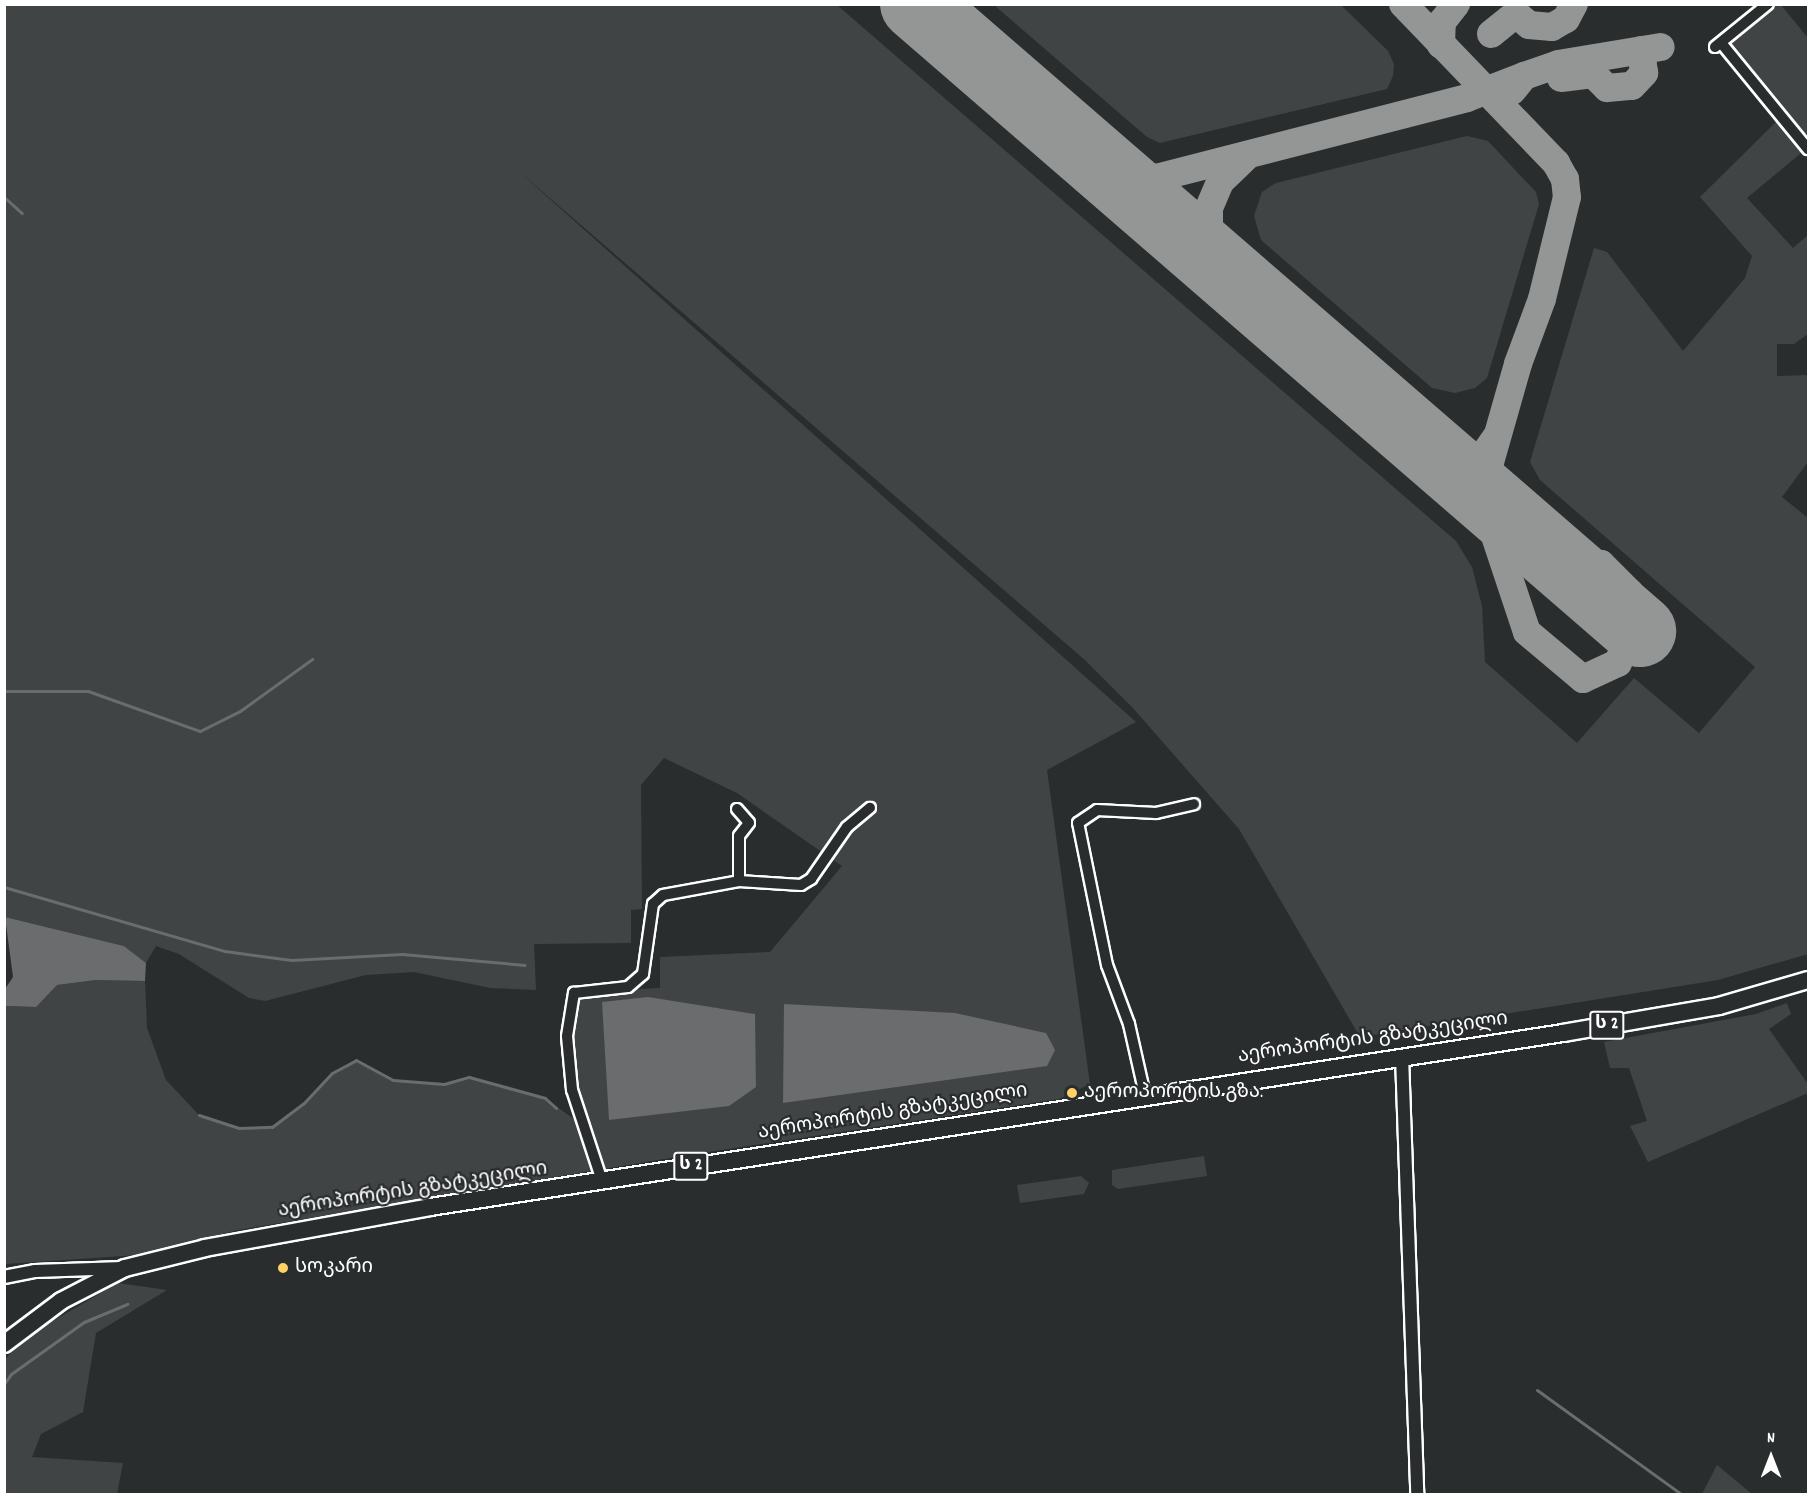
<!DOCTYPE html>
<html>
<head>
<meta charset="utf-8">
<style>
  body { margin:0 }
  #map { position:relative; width:1813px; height:1499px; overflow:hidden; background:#2a2d2e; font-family:Dekko,"Noto Sans Georgian",sans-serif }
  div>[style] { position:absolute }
  .green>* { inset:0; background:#414445 }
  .water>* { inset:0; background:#6a6c6d }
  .stream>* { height:3px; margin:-1.5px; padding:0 1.5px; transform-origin:1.5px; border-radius:1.5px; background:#6a6c6d }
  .taxiway>* { height:28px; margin:-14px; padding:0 14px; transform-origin:14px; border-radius:14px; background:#949696 }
  .runway>* { height:72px; margin:-36px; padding:0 36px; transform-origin:36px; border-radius:36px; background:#949696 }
  .roads { filter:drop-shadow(2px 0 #fff) drop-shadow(-2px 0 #fff) drop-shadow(0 2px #fff) drop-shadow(0 -2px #fff) }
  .minor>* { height:10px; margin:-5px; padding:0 5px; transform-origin:5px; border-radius:5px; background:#2a2d2e }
  .tertiary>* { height:12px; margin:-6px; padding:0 6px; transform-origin:6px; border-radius:6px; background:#2a2d2e }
  .trunk>* { height:16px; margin:-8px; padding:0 8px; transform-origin:8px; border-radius:8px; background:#2a2d2e }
  .dots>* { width:16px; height:16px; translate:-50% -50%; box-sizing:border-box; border:3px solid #2a2d2e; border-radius:50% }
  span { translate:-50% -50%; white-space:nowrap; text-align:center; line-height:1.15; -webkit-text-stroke:4.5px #2a2d2e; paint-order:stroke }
  .shield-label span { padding:2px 4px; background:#2a2d2e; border:2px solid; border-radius:4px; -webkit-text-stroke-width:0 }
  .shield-label { font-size:18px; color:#fff; font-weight:700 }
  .street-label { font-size:20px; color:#fff }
  .poi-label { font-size:20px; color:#fff }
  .left { translate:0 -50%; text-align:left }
  .frame { position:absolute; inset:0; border:6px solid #fff; pointer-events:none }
  .north { position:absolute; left:1741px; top:1427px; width:60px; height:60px; -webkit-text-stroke:4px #2a2d2e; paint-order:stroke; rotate:0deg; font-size:16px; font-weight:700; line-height:24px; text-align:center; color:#fff }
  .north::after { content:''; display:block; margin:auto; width:21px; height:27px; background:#fff; clip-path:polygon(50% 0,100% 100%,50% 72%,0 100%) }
</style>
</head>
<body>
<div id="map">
  <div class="green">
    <i style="clip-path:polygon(evenodd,5px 5px,837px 5px,1456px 541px,1472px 567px,1482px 606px,1485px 662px,1577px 743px,1634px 678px,1699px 733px,1755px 667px,1540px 480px,1530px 462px,1594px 248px,1607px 252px,1683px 351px,1745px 278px,1752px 256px,1700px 197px,1780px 118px,1722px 44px,1768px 5px,1781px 5px,1808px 38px,1808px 132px,1799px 139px,1807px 148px,1747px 198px,1793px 248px,1808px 235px,1808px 334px,1794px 344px,1777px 344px,1777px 376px,1808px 375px,1808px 462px,1782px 497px,1808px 518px,1808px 954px,1718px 980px,1360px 1037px,1239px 829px,1132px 707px,1086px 661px,515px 168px,1136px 722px,1047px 770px,1090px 1084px,1059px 1099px,682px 1156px,238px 1230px,138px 1255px,5px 1264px,5px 1006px,35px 1007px,56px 985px,96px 980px,145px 981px,147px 1028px,166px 1080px,199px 1115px,239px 1128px,272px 1127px,303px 1104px,332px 1073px,356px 1060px,393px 1080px,444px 1084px,469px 1077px,545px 1098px,586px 1128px,572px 1090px,567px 1036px,574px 993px,660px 988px,660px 957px,770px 952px,842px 866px,737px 793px,664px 758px,641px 785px,642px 909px,631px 910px,631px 943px,534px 944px,536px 990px,490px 988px,414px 972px,366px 975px,265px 1001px,249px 998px,179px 954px,156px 946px,146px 963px,124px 946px,5px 917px,5px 5px,709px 1007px,754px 1014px,756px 1087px,709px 1007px)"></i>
    <i style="clip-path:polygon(994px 5px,1341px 5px,1388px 51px,1394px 64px,1393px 76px,1387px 89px,1160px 143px,1147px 137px)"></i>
    <i style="clip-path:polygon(1467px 136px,1488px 141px,1536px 192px,1539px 204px,1487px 378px,1475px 388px,1455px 393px,1432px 388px,1261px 240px,1254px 216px,1262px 192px,1276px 183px)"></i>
    <i style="clip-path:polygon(1787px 1003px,1791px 1014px,1769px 1029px,1808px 1084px,1808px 1093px,1648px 1162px,1630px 1126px,1647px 1121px,1629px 1068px,1610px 1068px,1604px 1042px,1756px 1014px)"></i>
    <i style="clip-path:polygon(1204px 1156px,1207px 1176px,1118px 1189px,1112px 1185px,1112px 1170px)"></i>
    <i style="clip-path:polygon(1081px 1176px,1089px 1183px,1084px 1194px,1020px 1203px,1017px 1185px)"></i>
    <i style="clip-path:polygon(118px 1283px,167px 1290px,96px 1333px,83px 1412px,41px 1434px,32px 1457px,123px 1463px,117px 1494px,5px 1494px,4px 1360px,29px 1335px)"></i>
    <i style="clip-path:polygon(1717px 1465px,1752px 1494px,1702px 1494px)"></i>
  </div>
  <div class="water">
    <i style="clip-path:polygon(5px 917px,124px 946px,146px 963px,145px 981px,96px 980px,57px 985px,36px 1007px,5px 1006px,5px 989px,13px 977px)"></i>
    <i style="clip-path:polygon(648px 997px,755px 1014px,756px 1087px,729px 1106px,609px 1120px,602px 1002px)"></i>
    <i style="clip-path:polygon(784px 1004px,955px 1013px,1046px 1033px,1055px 1050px,1047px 1066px,783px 1103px)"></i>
  </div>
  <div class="stream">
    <i style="left:4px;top:197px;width:24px;rotate:42deg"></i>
    <i style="left:4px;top:691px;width:84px"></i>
    <i style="left:88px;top:691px;width:119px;rotate:19.7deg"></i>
    <i style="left:200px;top:731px;width:45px;rotate:-26.6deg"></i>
    <i style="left:240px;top:711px;width:89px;rotate:-35.8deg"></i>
    <i style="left:4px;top:887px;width:230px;rotate:16.2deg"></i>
    <i style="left:225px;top:951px;width:67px;rotate:7.8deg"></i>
    <i style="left:291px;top:960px;width:111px;rotate:-3.1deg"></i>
    <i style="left:402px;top:954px;width:123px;rotate:5.1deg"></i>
    <i style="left:199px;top:1115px;width:42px;rotate:18deg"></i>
    <i style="left:239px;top:1128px;width:33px;rotate:-2deg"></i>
    <i style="left:272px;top:1127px;width:39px;rotate:-37deg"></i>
    <i style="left:303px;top:1104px;width:42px;rotate:-46.9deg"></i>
    <i style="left:332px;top:1073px;width:27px;rotate:-28deg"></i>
    <i style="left:356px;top:1060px;width:42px;rotate:28.4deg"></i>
    <i style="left:393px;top:1080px;width:51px;rotate:4.5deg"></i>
    <i style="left:444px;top:1084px;width:26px;rotate:-16deg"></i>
    <i style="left:469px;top:1077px;width:79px;rotate:15.4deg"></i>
    <i style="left:545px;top:1098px;width:15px;rotate:42deg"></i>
    <i style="left:4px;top:1384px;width:12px;rotate:-55deg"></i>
    <i style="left:11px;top:1374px;width:90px;rotate:-35.5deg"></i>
    <i style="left:84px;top:1322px;width:47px;rotate:-22.7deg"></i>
    <i style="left:1537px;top:1390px;width:178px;rotate:35.8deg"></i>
  </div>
  <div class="taxiway">
    <i style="left:1403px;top:4px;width:221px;rotate:46.1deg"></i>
    <i style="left:1556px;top:163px;width:18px;rotate:61deg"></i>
    <i style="left:1565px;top:179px;width:18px;rotate:84deg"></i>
    <i style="left:1567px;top:197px;width:105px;rotate:103.8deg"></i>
    <i style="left:1542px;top:299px;width:69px;rotate:110.3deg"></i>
    <i style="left:1518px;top:364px;width:135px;rotate:105.9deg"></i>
    <i style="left:1481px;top:494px;width:145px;rotate:71.6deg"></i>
    <i style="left:1527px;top:632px;width:73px;rotate:40deg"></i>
    <i style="left:1583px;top:679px;width:38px;rotate:-25deg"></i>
    <i style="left:1618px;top:663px;width:41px;rotate:-68.5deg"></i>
    <i style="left:1633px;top:625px;width:32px;rotate:-95deg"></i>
    <i style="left:1630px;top:593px;width:41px;rotate:-135deg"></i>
    <i style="left:1601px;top:564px;width:43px;rotate:-174.7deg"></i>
    <i style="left:1491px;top:34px;width:32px;rotate:-39deg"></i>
    <i style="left:1516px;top:14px;width:17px;rotate:40deg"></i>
    <i style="left:1529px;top:25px;width:23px;rotate:5deg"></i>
    <i style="left:1552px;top:27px;width:16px;rotate:-30deg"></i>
    <i style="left:1566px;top:19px;width:17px;rotate:-62deg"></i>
    <i style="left:1441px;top:45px;width:23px;rotate:-88deg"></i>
    <i style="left:1442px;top:22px;width:23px;rotate:-52deg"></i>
    <i style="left:1561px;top:78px;width:32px;rotate:-7deg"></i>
    <i style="left:1593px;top:74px;width:20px;rotate:45deg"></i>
    <i style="left:1607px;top:88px;width:25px;rotate:-5deg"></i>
    <i style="left:1632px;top:86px;width:18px;rotate:-47deg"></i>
    <i style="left:1644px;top:73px;width:23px;rotate:-97deg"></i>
    <i style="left:1512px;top:91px;width:19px;rotate:-51deg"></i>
    <i style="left:1524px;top:76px;width:36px;rotate:-19deg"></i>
    <i style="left:1558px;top:64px;width:104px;rotate:-9.4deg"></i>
    <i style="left:1085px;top:151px;width:33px;rotate:35deg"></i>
    <i style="left:1112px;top:170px;width:45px;rotate:10.3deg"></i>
    <i style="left:1156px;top:178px;width:321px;rotate:-14.4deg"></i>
    <i style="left:1467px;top:98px;width:61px;rotate:-21.1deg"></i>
    <i style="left:1227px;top:274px;width:35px;rotate:-121deg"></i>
    <i style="left:1209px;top:244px;width:36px;rotate:-90deg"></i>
    <i style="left:1209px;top:208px;width:28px;rotate:-67deg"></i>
    <i style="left:1220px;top:182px;width:35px;rotate:-44deg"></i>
    <i style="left:1416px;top:438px;width:34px;rotate:38deg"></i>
    <i style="left:1443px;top:459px;width:11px;rotate:10deg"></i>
    <i style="left:1454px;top:461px;width:17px;rotate:-3deg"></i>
    <i style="left:1471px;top:460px;width:16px;rotate:-27deg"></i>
    <i style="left:1485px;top:453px;width:19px;rotate:-55deg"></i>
  </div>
  <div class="runway">
    <i style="left:916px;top:4px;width:958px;rotate:40.89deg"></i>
  </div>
  <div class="roads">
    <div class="minor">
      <i style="left:1722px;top:44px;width:136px;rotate:50.7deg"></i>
      <i style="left:1715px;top:47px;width:68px;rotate:-39.1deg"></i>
      <i style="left:737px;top:809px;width:18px;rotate:49deg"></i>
      <i style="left:749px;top:823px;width:16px;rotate:128deg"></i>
      <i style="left:739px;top:836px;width:45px;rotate:90deg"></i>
      <i style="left:1145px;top:1095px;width:73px;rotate:-102.7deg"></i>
      <i style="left:1129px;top:1024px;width:63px;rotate:-110.4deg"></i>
      <i style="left:1107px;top:965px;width:145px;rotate:-101.5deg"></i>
      <i style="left:1078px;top:823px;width:23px;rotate:-34deg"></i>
      <i style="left:1097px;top:810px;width:59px;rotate:2.9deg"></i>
      <i style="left:1156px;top:813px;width:39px;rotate:-13deg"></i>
      <i style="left:602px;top:1181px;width:96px;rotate:-108.2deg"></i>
      <i style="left:572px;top:1090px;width:54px;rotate:-95.3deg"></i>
      <i style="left:567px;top:1036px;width:44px;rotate:-80.8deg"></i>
      <i style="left:574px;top:993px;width:54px;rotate:-6.3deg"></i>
      <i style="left:628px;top:987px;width:20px;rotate:-41deg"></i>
      <i style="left:643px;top:974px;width:71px;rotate:-81.9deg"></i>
      <i style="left:653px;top:904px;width:13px;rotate:-42deg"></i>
      <i style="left:663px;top:895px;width:77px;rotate:-10.4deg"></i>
      <i style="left:739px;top:881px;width:62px;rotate:3.7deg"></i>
      <i style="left:801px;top:885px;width:12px;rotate:-31deg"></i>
      <i style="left:811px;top:879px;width:63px;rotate:-55.3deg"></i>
      <i style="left:847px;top:827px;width:30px;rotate:-40deg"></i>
    </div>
    <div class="tertiary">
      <i style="left:1402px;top:1056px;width:438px;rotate:88deg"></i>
      <i style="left:4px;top:1277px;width:32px;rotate:-11deg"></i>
      <i style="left:35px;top:1271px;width:88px;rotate:-2deg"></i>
    </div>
    <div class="trunk">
      <i style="left:4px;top:1344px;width:71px;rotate:-37deg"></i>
      <i style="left:61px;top:1301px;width:72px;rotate:-27.3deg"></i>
      <i style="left:125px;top:1268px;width:82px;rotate:-14deg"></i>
      <i style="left:205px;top:1248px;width:229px;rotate:-10.3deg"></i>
      <i style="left:430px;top:1207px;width:1146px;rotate:-8.73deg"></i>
      <i style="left:1563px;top:1033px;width:158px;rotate:-9.8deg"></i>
      <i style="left:1719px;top:1006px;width:93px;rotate:-16.3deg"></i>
    </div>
  </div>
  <div class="dots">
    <i style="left:1072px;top:1093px;background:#ffd166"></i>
    <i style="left:283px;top:1268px;background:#ffd166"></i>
  </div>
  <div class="shield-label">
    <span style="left:1607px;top:1025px">ს 2</span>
    <span style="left:691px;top:1166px">ს 2</span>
  </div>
  <div class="street-label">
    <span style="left:1373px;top:1039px;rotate:-8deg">აეროპორტის გზატკეცილი</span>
    <span style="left:893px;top:1113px;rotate:-9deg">აეროპორტის გზატკეცილი</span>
    <span style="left:413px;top:1191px;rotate:-9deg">აეროპორტის გზატკეცილი</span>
  </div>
  <div class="poi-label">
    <span class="left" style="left:1084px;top:1093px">აეროპორტის გზა.</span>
    <span class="left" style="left:295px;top:1268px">სოკარი</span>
  </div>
  <div class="frame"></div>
  <div class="north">N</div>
</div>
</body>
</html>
